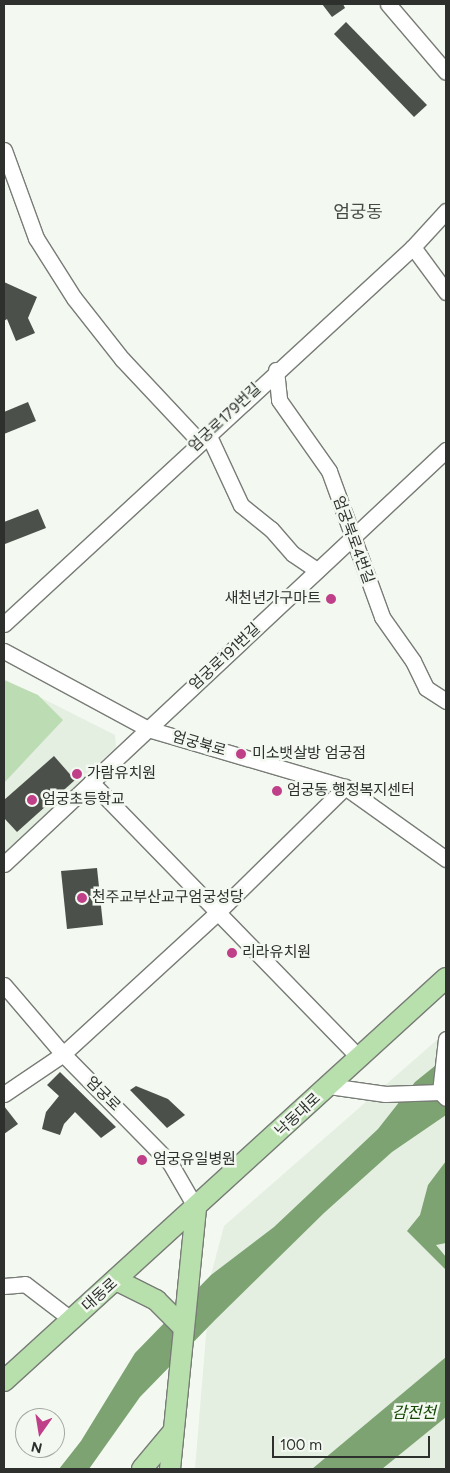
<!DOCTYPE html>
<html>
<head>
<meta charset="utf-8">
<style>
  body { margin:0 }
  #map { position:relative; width:450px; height:1473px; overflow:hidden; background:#f3f8f1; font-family:Figtree,"Noto Sans KR",sans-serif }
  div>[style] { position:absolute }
  .built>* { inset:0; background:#e4eee1 }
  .green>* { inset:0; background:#bcdcb4 }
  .water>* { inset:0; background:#7da372 }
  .building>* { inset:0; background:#4c504a }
  .roads { filter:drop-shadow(1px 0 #787c76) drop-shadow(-1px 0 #787c76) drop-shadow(0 1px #787c76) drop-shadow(0 -1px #787c76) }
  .minor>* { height:15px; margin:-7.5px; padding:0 7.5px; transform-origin:7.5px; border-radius:7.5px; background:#fff }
  .major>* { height:20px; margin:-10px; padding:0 10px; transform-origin:10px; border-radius:10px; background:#b8e0ad }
  .dots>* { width:14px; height:14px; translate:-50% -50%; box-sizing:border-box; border:2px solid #f3f8f1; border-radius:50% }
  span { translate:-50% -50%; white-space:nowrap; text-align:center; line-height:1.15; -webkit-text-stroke:5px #f3f8f1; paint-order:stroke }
  .street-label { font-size:15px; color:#2e302e }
  .poi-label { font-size:15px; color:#2e302e }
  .right { translate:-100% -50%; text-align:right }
  .left { translate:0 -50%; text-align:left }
  .water-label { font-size:16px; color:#124500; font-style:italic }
  .quarter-label { font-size:18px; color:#464a45 }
  .frame { position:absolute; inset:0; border:5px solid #2e302e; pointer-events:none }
  .north { position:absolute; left:15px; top:1408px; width:50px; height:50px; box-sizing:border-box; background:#f3f8f1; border:1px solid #a4a8a3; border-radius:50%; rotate:193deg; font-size:14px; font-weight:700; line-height:20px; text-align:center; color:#2e302e }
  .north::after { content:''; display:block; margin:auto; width:18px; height:22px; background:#c03f89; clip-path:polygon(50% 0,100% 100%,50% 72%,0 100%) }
  .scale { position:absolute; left:272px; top:1436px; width:158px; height:22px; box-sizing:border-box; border:2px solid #2e302e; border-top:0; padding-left:6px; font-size:15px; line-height:18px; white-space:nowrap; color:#2e302e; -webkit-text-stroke:4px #f3f8f1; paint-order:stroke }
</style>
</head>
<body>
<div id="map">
  <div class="built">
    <i style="clip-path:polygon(4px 679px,115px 735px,116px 747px,4px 854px)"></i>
    <i style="clip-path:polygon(446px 1032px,446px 1469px,195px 1469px,211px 1275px,224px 1226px)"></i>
  </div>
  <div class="green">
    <i style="clip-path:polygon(4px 680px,38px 695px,63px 720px,4px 783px)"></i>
  </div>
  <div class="water">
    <i style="clip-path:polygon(446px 1057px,446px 1115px,392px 1152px,324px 1213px,215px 1320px,140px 1397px,89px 1469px,59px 1469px,81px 1441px,135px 1353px,211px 1275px,274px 1227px,378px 1129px,415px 1082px)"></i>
    <i style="clip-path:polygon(446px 1161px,446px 1243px,436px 1245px,446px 1257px,446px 1270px,407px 1231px,420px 1215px,428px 1185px)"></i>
    <i style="clip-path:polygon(446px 1357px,446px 1417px,382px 1469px,312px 1469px)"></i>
  </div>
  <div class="building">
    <i style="clip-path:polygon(322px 4px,343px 4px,345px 8px,332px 17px)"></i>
    <i style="clip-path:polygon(346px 22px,427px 105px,414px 117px,334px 34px)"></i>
    <i style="clip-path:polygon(4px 282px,37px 297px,28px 318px,35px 333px,16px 341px,7px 319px,4px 321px)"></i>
    <i style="clip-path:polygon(28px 402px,36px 421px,4px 434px,4px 412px)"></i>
    <i style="clip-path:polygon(38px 509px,46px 528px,5px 544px,4px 522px)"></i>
    <i style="clip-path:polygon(54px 756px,75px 780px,17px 832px,4px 818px,4px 800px)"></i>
    <i style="clip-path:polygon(97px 868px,103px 925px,67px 929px,61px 871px)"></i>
    <i style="clip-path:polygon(60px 1072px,116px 1127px,101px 1138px,75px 1112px,64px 1124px,60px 1135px,42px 1129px,46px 1112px,59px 1096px,47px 1085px)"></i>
    <i style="clip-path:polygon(136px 1086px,168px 1099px,185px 1115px,167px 1128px,130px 1090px)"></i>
    <i style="clip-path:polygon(4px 1106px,18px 1124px,4px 1134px)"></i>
  </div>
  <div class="roads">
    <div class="minor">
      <i style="left:388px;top:4px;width:89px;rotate:49.5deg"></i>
      <i style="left:4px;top:150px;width:94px;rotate:70deg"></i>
      <i style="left:36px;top:238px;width:71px;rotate:57.7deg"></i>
      <i style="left:74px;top:298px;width:78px;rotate:51.8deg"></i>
      <i style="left:122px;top:359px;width:114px;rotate:46.8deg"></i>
      <i style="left:413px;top:247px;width:56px;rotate:53.7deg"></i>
      <i style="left:276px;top:370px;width:30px;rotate:84deg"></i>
      <i style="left:279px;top:400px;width:87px;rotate:54.8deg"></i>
      <i style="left:329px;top:471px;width:155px;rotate:70deg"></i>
      <i style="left:382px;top:617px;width:54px;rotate:54.8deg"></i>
      <i style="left:413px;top:661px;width:30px;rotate:64deg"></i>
      <i style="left:426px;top:688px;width:24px;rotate:33deg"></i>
      <i style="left:208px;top:434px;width:78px;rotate:65.1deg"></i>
      <i style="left:241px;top:505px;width:38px;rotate:39deg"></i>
      <i style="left:271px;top:529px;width:33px;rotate:49deg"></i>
      <i style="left:293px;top:554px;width:29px;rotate:34deg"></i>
      <i style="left:4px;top:624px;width:556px;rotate:-42.67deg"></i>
      <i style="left:413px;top:247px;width:49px;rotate:-47.5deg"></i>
      <i style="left:4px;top:651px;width:164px;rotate:28.4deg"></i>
      <i style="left:148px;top:729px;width:205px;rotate:16.4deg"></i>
      <i style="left:345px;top:787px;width:124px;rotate:35.5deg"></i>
      <i style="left:91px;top:782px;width:385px;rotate:45.8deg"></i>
      <i style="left:4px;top:864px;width:606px;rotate:-43.13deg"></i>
      <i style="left:4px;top:985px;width:91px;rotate:49.5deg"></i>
      <i style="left:63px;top:1054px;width:153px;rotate:45.5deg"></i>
      <i style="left:170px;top:1163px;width:52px;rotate:60deg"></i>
      <i style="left:446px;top:1039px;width:53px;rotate:96.5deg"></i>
      <i style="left:440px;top:1092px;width:8px;rotate:45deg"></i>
      <i style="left:329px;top:1086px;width:57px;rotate:8.1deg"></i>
      <i style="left:385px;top:1094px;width:55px;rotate:-2.1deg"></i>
      <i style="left:4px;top:1094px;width:71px;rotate:-34.1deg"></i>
      <i style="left:63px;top:1054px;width:210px;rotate:-42.5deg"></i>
      <i style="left:218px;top:912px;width:178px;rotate:-44.5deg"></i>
      <i style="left:4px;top:1286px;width:21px;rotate:-5deg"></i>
      <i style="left:25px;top:1284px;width:59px;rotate:37.5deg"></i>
    </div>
    <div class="major">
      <i style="left:116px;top:1280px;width:45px;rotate:26.6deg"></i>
      <i style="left:156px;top:1300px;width:38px;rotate:45deg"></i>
      <i style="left:4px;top:1381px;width:598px;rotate:-42.36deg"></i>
      <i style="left:142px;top:1469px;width:47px;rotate:-50.2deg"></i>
      <i style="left:170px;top:1469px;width:262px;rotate:-84.3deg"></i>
    </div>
  </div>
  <div class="dots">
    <i style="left:331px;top:599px;background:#c03f89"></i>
    <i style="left:241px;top:754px;background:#c03f89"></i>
    <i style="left:77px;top:774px;background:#c03f89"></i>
    <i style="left:277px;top:791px;background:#c03f89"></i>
    <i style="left:32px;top:800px;background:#c03f89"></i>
    <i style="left:82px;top:898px;background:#c03f89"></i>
    <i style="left:232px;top:953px;background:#c03f89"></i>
    <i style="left:142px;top:1160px;background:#c03f89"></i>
  </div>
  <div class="street-label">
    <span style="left:225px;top:418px;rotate:-43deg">엄궁로179번길</span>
    <span style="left:353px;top:540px;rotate:70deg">엄궁북로4번길</span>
    <span style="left:225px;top:657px;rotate:-43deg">엄궁로191번길</span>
    <span style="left:199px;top:744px;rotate:16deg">엄궁북로</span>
    <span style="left:103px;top:1094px;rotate:45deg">엄궁로</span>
    <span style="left:298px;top:1115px;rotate:-43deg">낙동대로</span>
    <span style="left:100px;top:1295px;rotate:-42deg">대동로</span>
  </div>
  <div class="poi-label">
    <span class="right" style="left:321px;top:599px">새천년가구마트</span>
    <span class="left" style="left:252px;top:754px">미소뱃살방 엄궁점</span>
    <span class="left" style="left:87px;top:774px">가람유치원</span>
    <span class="left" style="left:287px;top:791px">엄궁동 행정복지센터</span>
    <span class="left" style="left:42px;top:800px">엄궁초등학교</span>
    <span class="left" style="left:92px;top:898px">천주교부산교구엄궁성당</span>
    <span class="left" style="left:242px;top:953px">리라유치원</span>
    <span class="left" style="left:153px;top:1160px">엄궁유일병원</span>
  </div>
  <div class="water-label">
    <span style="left:414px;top:1413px">감전천</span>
  </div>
  <div class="quarter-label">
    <span style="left:358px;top:212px">엄궁동</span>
  </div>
  <div class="frame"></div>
  <div class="north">N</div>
  <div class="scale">100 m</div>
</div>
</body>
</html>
